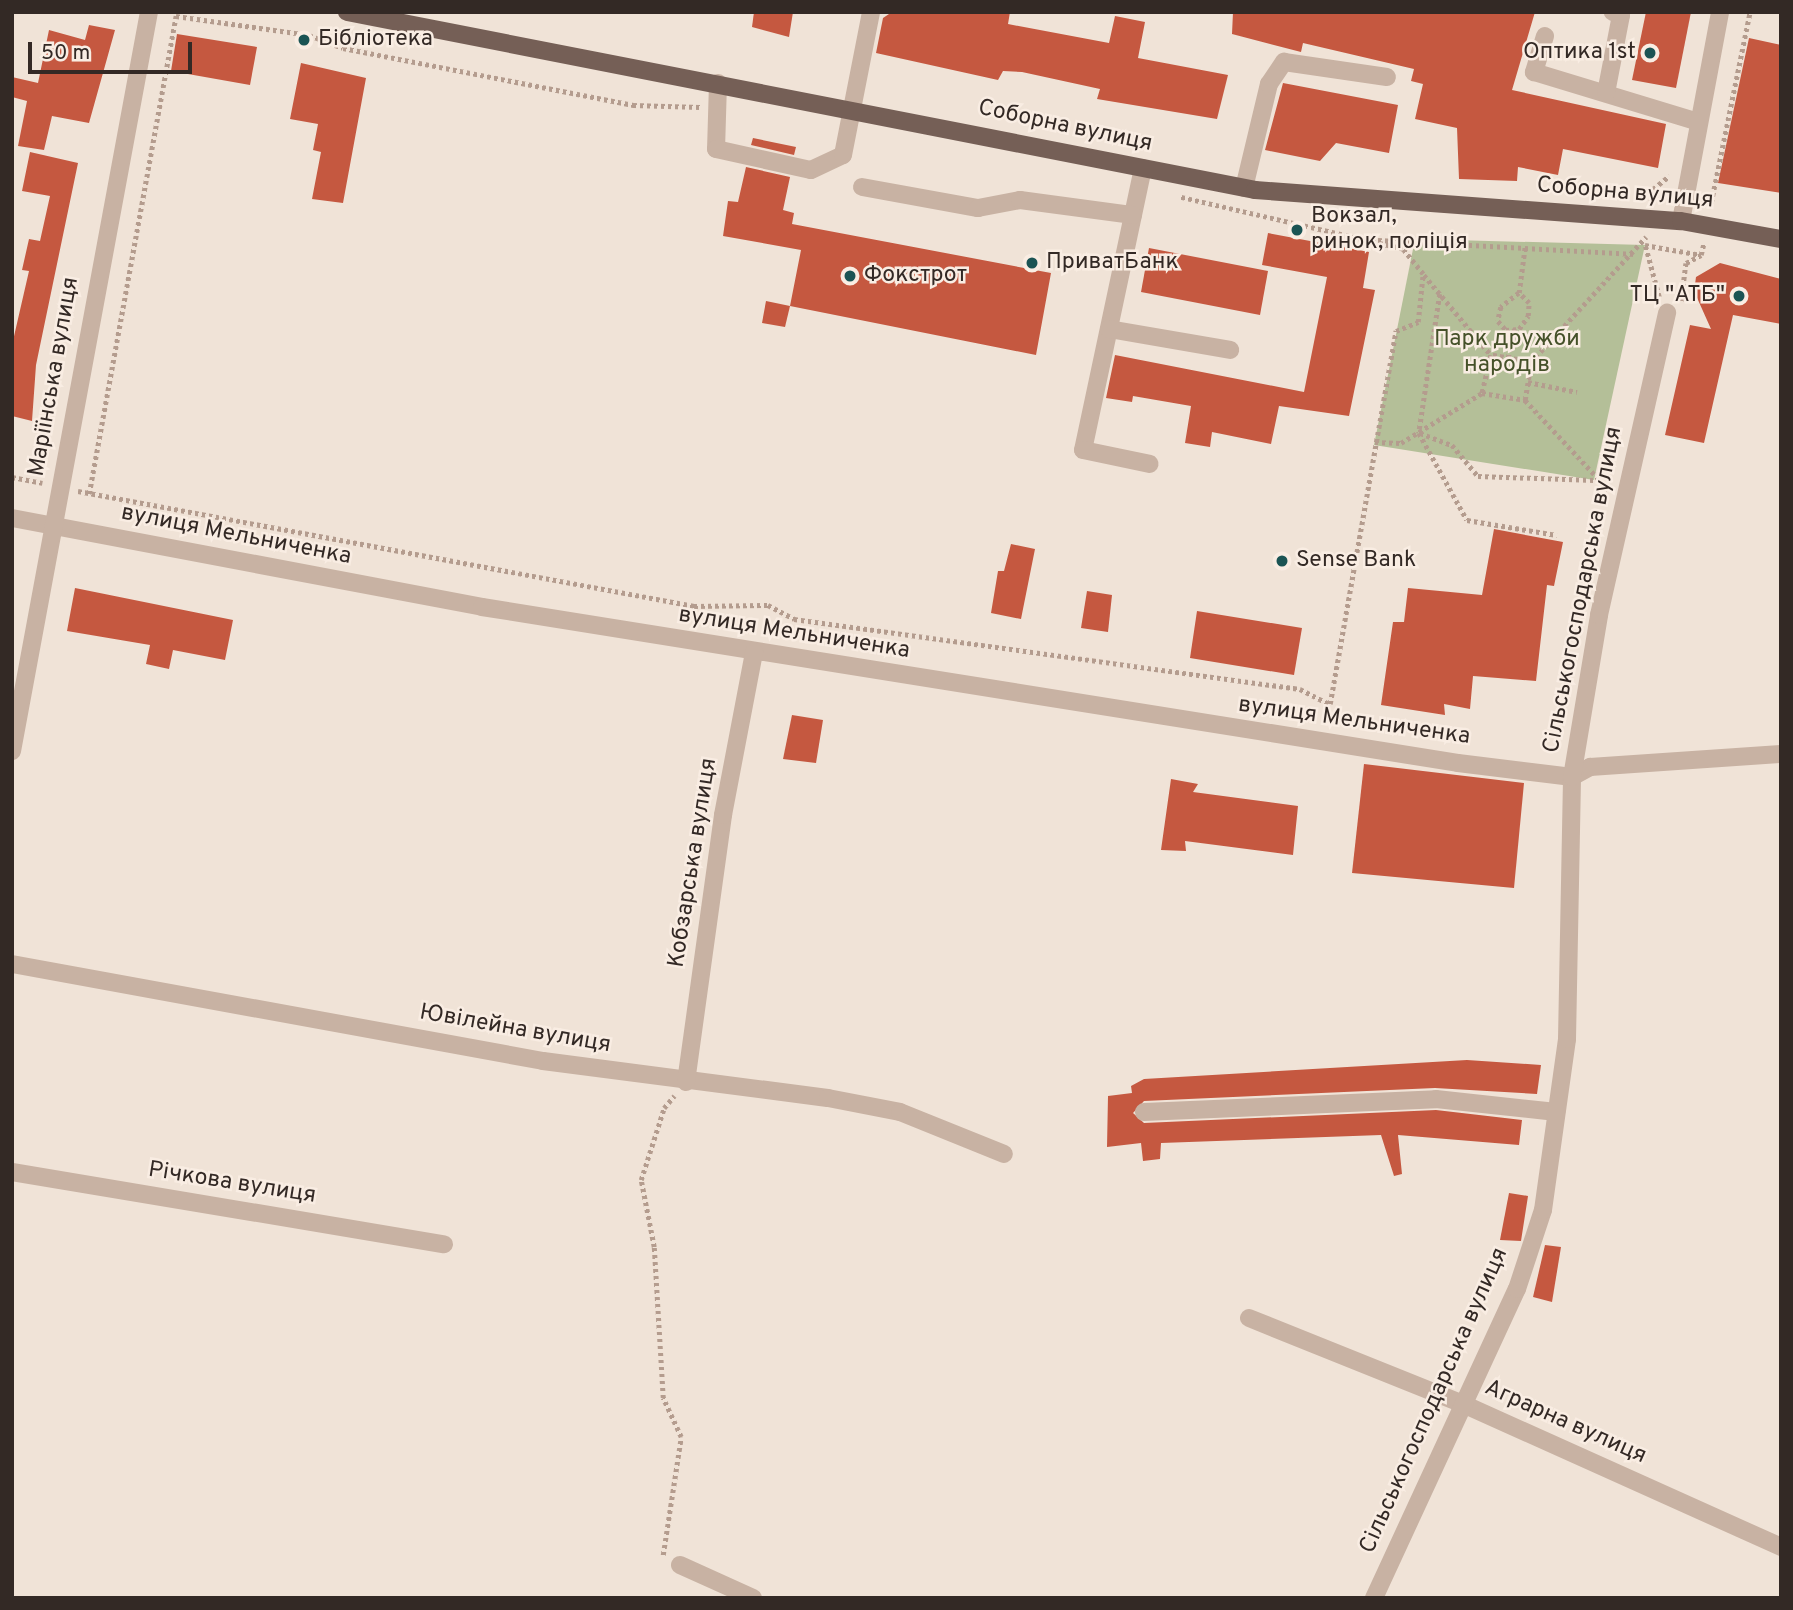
<!DOCTYPE html>
<html>
<head>
<meta charset="utf-8">
<style>
  body { margin:0 }
  #map { position:relative; width:1793px; height:1610px; overflow:hidden; background:#f0e3d7; font-family:Overpass,sans-serif }
  div>[style] { position:absolute }
  .green>* { inset:0; background:#b4bf98 }
  .building>* { inset:0; background:#c55840 }
  .path>* { height:4.5px; margin-top:-2.25px; transform-origin:0; background:repeating-linear-gradient(90deg,#b49c8e 0 3.5px,transparent 0 7px) }
  .minor>* { height:18px; margin:-9px; padding:0 9px; transform-origin:9px; border-radius:9px; background:#c8b2a3 }
  .major>* { height:18px; margin:-9px; padding:0 9px; transform-origin:9px; border-radius:9px; background:#755f56 }
  .dots>* { width:19px; height:19px; translate:-50% -50%; box-sizing:border-box; border:4px solid #f9ede3; border-radius:50% }
  span { translate:-50% -50%; white-space:nowrap; text-align:center; line-height:1.15; -webkit-text-stroke:5px #f9ede3; paint-order:stroke }
  .poi-label { font-size:23px; color:#332925 }
  .left { translate:0 -50%; text-align:left }
  .right { translate:-100% -50%; text-align:right }
  .street-label { font-size:23px; color:#332925 }
  .park-label { font-size:23px; color:#455129 }
  .frame { position:absolute; inset:0; border:14px solid #332925; pointer-events:none }
  .scale { position:absolute; left:28px; top:42px; width:164px; height:32px; box-sizing:border-box; border:4px solid #332925; border-top:0; padding-left:9px; font-size:21px; line-height:24px; white-space:nowrap; color:#332925; -webkit-text-stroke:5px #f9ede3; paint-order:stroke }
</style>
</head>
<body>
<div id="map">
  <div class="green">
    <i style="clip-path:polygon(1415px 239px,1645px 245px,1594px 480px,1374px 445px)"></i>
  </div>
  <div class="building">
    <i style="clip-path:polygon(754px 12px,793px 12px,789px 37px,752px 27px)"></i>
    <i style="clip-path:polygon(892px 12px,1010px 12px,1008px 24px,1109px 43px,1115px 16px,1145px 22px,1138px 58px,1228px 75px,1217px 119px,1097px 99px,1100px 89px,1022px 72px,1003px 71px,998px 80px,876px 53px,883px 18px)"></i>
    <i style="clip-path:polygon(1233px 12px,1535px 12px,1512px 90px,1666px 124px,1658px 168px,1563px 149px,1558px 175px,1518px 167px,1517px 181px,1459px 179px,1457px 128px,1415px 119px,1423px 84px,1411px 81px,1414px 69px,1303px 43px,1301px 52px,1232px 34px)"></i>
    <i style="clip-path:polygon(1646px 12px,1691px 12px,1676px 88px,1632px 80px)"></i>
    <i style="clip-path:polygon(89px 25px,115px 30px,89px 123px,52px 116px,44px 150px,18px 146px,27px 101px,12px 97px,12px 77px,38px 83px,49px 30px,85px 40px)"></i>
    <i style="clip-path:polygon(177px 34px,257px 47px,250px 85px,171px 71px)"></i>
    <i style="clip-path:polygon(1749px 38px,1781px 45px,1781px 193px,1718px 183px)"></i>
    <i style="clip-path:polygon(301px 63px,366px 78px,343px 203px,312px 199px,321px 152px,313px 150px,318px 124px,290px 119px)"></i>
    <i style="clip-path:polygon(1283px 83px,1398px 105px,1389px 153px,1336px 143px,1320px 161px,1265px 150px)"></i>
    <i style="clip-path:polygon(753px 138px,796px 147px,794px 155px,751px 145px)"></i>
    <i style="clip-path:polygon(30px 152px,78px 163px,36px 365px,32px 421px,12px 416px,12px 345px,29px 271px,22px 270px,29px 239px,40px 241px,50px 196px,22px 191px)"></i>
    <i style="clip-path:polygon(746px 167px,790px 177px,783px 210px,794px 213px,792px 224px,1051px 273px,1036px 355px,790px 306px,801px 250px,723px 236px,728px 201px,738px 202px)"></i>
    <i style="clip-path:polygon(1268px 233px,1369px 252px,1363px 288px,1375px 290px,1349px 416px,1279px 406px,1271px 444px,1212px 432px,1210px 447px,1185px 443px,1191px 406px,1133px 396px,1132px 402px,1106px 398px,1115px 355px,1304px 392px,1327px 277px,1262px 265px)"></i>
    <i style="clip-path:polygon(1149px 248px,1268px 271px,1260px 315px,1141px 292px)"></i>
    <i style="clip-path:polygon(1720px 263px,1781px 279px,1781px 324px,1733px 315px,1704px 443px,1665px 435px,1690px 325px,1711px 329px,1694px 291px,1696px 277px)"></i>
    <i style="clip-path:polygon(766px 301px,790px 306px,785px 327px,762px 323px)"></i>
    <i style="clip-path:polygon(1494px 529px,1563px 542px,1554px 586px,1547px 585px,1536px 681px,1473px 676px,1470px 709px,1444px 704px,1445px 715px,1381px 705px,1393px 622px,1404px 622px,1408px 588px,1482px 595px)"></i>
    <i style="clip-path:polygon(1011px 544px,1035px 549px,1021px 619px,991px 613px,998px 571px,1004px 571px)"></i>
    <i style="clip-path:polygon(75px 588px,233px 620px,225px 660px,173px 650px,169px 669px,146px 664px,150px 645px,67px 631px)"></i>
    <i style="clip-path:polygon(1087px 591px,1112px 595px,1108px 632px,1081px 628px)"></i>
    <i style="clip-path:polygon(1197px 611px,1302px 628px,1294px 675px,1190px 658px)"></i>
    <i style="clip-path:polygon(792px 715px,823px 720px,816px 763px,783px 759px)"></i>
    <i style="clip-path:polygon(1364px 764px,1524px 783px,1514px 888px,1352px 873px)"></i>
    <i style="clip-path:polygon(1171px 779px,1198px 784px,1193px 792px,1298px 806px,1293px 855px,1185px 841px,1186px 851px,1161px 850px)"></i>
    <i style="clip-path:polygon(1467px 1060px,1541px 1065px,1537px 1094px,1435px 1088px,1144px 1101px,1133px 1113px,1144px 1123px,1436px 1110px,1522px 1120px,1519px 1145px,1398px 1135px,1402px 1174px,1394px 1176px,1381px 1135px,1161px 1143px,1160px 1159px,1143px 1161px,1141px 1143px,1107px 1147px,1108px 1096px,1132px 1093px,1131px 1086px,1144px 1079px)"></i>
    <i style="clip-path:polygon(1509px 1193px,1528px 1196px,1521px 1241px,1500px 1240px)"></i>
    <i style="clip-path:polygon(1545px 1245px,1561px 1247px,1552px 1302px,1533px 1297px)"></i>
  </div>
  <div class="path">
    <i style="left:1651px;top:201px;width:12px;rotate:-81deg"></i>
    <i style="left:1653px;top:189px;width:21px;rotate:-39deg"></i>
    <i style="left:1701px;top:201px;width:10px;rotate:11deg"></i>
    <i style="left:1711px;top:203px;width:195px;rotate:-78.5deg"></i>
    <i style="left:1378px;top:240px;width:257px;rotate:3.1deg"></i>
    <i style="left:1424px;top:275px;width:104px;rotate:50.1deg"></i>
    <i style="left:1519px;top:293px;width:23px;rotate:142deg"></i>
    <i style="left:1501px;top:307px;width:14px;rotate:102deg"></i>
    <i style="left:1498px;top:321px;width:12px;rotate:48deg"></i>
    <i style="left:1506px;top:330px;width:13px;rotate:-4deg"></i>
    <i style="left:1519px;top:329px;width:16px;rotate:-55deg"></i>
    <i style="left:1528px;top:316px;width:13px;rotate:-86deg"></i>
    <i style="left:1529px;top:303px;width:14px;rotate:-135deg"></i>
    <i style="left:1519px;top:293px;width:47px;rotate:-82.7deg"></i>
    <i style="left:1440px;top:294px;width:141px;rotate:98.6deg"></i>
    <i style="left:1419px;top:433px;width:99px;rotate:61.1deg"></i>
    <i style="left:1467px;top:520px;width:91px;rotate:9.5deg"></i>
    <i style="left:1659px;top:297px;width:54px;rotate:-105.1deg"></i>
    <i style="left:1645px;top:245px;width:57px;rotate:10.1deg"></i>
    <i style="left:1681px;top:301px;width:38px;rotate:-83deg"></i>
    <i style="left:1686px;top:263px;width:17px;rotate:-28deg"></i>
    <i style="left:1701px;top:255px;width:13px;rotate:-77deg"></i>
    <i style="left:1508px;top:358px;width:30px;rotate:-78deg"></i>
    <i style="left:1531px;top:362px;width:170px;rotate:-47.4deg"></i>
    <i style="left:1528px;top:382px;width:50px;rotate:11.5deg"></i>
    <i style="left:1525px;top:400px;width:38px;rotate:-81deg"></i>
    <i style="left:1531px;top:362px;width:41px;rotate:-170.1deg"></i>
    <i style="left:1491px;top:355px;width:39px;rotate:103deg"></i>
    <i style="left:1482px;top:393px;width:44px;rotate:9.2deg"></i>
    <i style="left:1525px;top:400px;width:123px;rotate:47deg"></i>
    <i style="left:1420px;top:433px;width:34px;rotate:21deg"></i>
    <i style="left:1452px;top:445px;width:40px;rotate:50deg"></i>
    <i style="left:1478px;top:476px;width:116px;rotate:2deg"></i>
    <i style="left:1375px;top:442px;width:26px;rotate:2deg"></i>
    <i style="left:1401px;top:443px;width:95px;rotate:-31.7deg"></i>
    <i style="left:12px;top:477px;width:31px;rotate:11deg"></i>
    <i style="left:78px;top:491px;width:627px;rotate:10.57deg"></i>
    <i style="left:694px;top:606px;width:74px;rotate:-0.8deg"></i>
    <i style="left:768px;top:605px;width:30px;rotate:28deg"></i>
    <i style="left:794px;top:619px;width:511px;rotate:7.88deg"></i>
    <i style="left:1300px;top:689px;width:34px;rotate:27deg"></i>
    <i style="left:1330px;top:704px;width:379px;rotate:-80deg"></i>
    <i style="left:1396px;top:331px;width:24px;rotate:-22deg"></i>
    <i style="left:1418px;top:322px;width:48px;rotate:-84.1deg"></i>
    <i style="left:1423px;top:274px;width:32px;rotate:-129deg"></i>
    <i style="left:1403px;top:249px;width:229px;rotate:-166.9deg"></i>
    <i style="left:89px;top:494px;width:486px;rotate:-79.7deg"></i>
    <i style="left:176px;top:16px;width:134px;rotate:8.1deg"></i>
    <i style="left:309px;top:35px;width:36px;rotate:21deg"></i>
    <i style="left:343px;top:48px;width:296px;rotate:11.1deg"></i>
    <i style="left:633px;top:105px;width:67px;rotate:1.7deg"></i>
    <i style="left:663px;top:1555px;width:119px;rotate:-81.3deg"></i>
    <i style="left:681px;top:1437px;width:43px;rotate:-114.8deg"></i>
    <i style="left:663px;top:1398px;width:151px;rotate:-93.4deg"></i>
    <i style="left:654px;top:1247px;width:68px;rotate:-101deg"></i>
    <i style="left:641px;top:1180px;width:76px;rotate:-72.3deg"></i>
    <i style="left:664px;top:1108px;width:16px;rotate:-50deg"></i>
  </div>
  <div class="minor">
    <i style="left:1545px;top:36px;width:38px;rotate:107deg"></i>
    <i style="left:1534px;top:72px;width:172px;rotate:16.9deg"></i>
    <i style="left:718px;top:83px;width:66px;rotate:91.7deg"></i>
    <i style="left:716px;top:149px;width:97px;rotate:12.5deg"></i>
    <i style="left:811px;top:170px;width:35px;rotate:-25deg"></i>
    <i style="left:843px;top:155px;width:146px;rotate:-78.9deg"></i>
    <i style="left:1606px;top:93px;width:79px;rotate:-79.1deg"></i>
    <i style="left:1621px;top:15px;width:9px;rotate:-159deg"></i>
    <i style="left:1143px;top:168px;width:288px;rotate:102deg"></i>
    <i style="left:1083px;top:450px;width:68px;rotate:11.8deg"></i>
    <i style="left:862px;top:187px;width:118px;rotate:10.3deg"></i>
    <i style="left:978px;top:208px;width:43px;rotate:-10.8deg"></i>
    <i style="left:1020px;top:200px;width:114px;rotate:7.6deg"></i>
    <i style="left:1244px;top:188px;width:107px;rotate:-76.5deg"></i>
    <i style="left:1269px;top:84px;width:27px;rotate:-56deg"></i>
    <i style="left:1284px;top:62px;width:104px;rotate:8.3deg"></i>
    <i style="left:1681px;top:221px;width:213px;rotate:-79.4deg"></i>
    <i style="left:1109px;top:329px;width:123px;rotate:9.8deg"></i>
    <i style="left:12px;top:518px;width:478px;rotate:10.7deg"></i>
    <i style="left:482px;top:607px;width:988px;rotate:9.08deg"></i>
    <i style="left:1458px;top:763px;width:115px;rotate:7deg"></i>
    <i style="left:1572px;top:777px;width:21px;rotate:-29deg"></i>
    <i style="left:1590px;top:767px;width:191px;rotate:-3.9deg"></i>
    <i style="left:12px;top:751px;width:752px;rotate:-79.5deg"></i>
    <i style="left:12px;top:964px;width:540px;rotate:10.35deg"></i>
    <i style="left:543px;top:1061px;width:287px;rotate:7.4deg"></i>
    <i style="left:828px;top:1098px;width:73px;rotate:11deg"></i>
    <i style="left:900px;top:1112px;width:112px;rotate:22deg"></i>
    <i style="left:686px;top:1082px;width:270px;rotate:-82.1deg"></i>
    <i style="left:723px;top:815px;width:166px;rotate:-79.2deg"></i>
    <i style="left:1144px;top:1112px;width:292px;rotate:-2.5deg"></i>
    <i style="left:1436px;top:1099px;width:121px;rotate:6.2deg"></i>
    <i style="left:12px;top:1172px;width:438px;rotate:9.5deg"></i>
    <i style="left:1249px;top:1318px;width:231px;rotate:21.9deg"></i>
    <i style="left:1463px;top:1404px;width:349px;rotate:24.2deg"></i>
    <i style="left:680px;top:1565px;width:80px;rotate:24.3deg"></i>
    <i style="left:1374px;top:1598px;width:340px;rotate:-65.2deg"></i>
    <i style="left:1517px;top:1289px;width:83px;rotate:-71.8deg"></i>
    <i style="left:1543px;top:1210px;width:173px;rotate:-82deg"></i>
    <i style="left:1567px;top:1039px;width:262px;rotate:-88.9deg"></i>
    <i style="left:1572px;top:777px;width:164px;rotate:-80.5deg"></i>
    <i style="left:1599px;top:615px;width:310px;rotate:-77.3deg"></i>
  </div>
  <div class="major">
    <i style="left:347px;top:12px;width:925px;rotate:11.09deg"></i>
    <i style="left:1255px;top:190px;width:427px;rotate:4.2deg"></i>
    <i style="left:1681px;top:221px;width:102px;rotate:10.2deg"></i>
  </div>
  <div class="dots">
    <i style="left:304px;top:40px;background:#1b5454"></i>
    <i style="left:1650px;top:53px;background:#1b5454"></i>
    <i style="left:1297px;top:230px;background:#1b5454"></i>
    <i style="left:1032px;top:263px;background:#1b5454"></i>
    <i style="left:850px;top:276px;background:#1b5454"></i>
    <i style="left:1739px;top:296px;background:#1b5454"></i>
    <i style="left:1282px;top:561px;background:#1b5454"></i>
  </div>
  <div class="poi-label">
    <span class="left" style="left:318px;top:40px">Бібліотека</span>
    <span class="right" style="left:1636px;top:53px">Оптика 1st</span>
    <span class="left" style="left:1311px;top:230px">Вокзал,<br>ринок, поліція</span>
    <span class="left" style="left:1046px;top:263px">ПриватБанк</span>
    <span class="left" style="left:864px;top:276px">Фокстрот</span>
    <span class="right" style="left:1725px;top:296px">ТЦ "АТБ"</span>
    <span class="left" style="left:1296px;top:561px">Sense Bank</span>
  </div>
  <div class="street-label">
    <span style="left:1065px;top:127px;rotate:12deg">Соборна вулиця</span>
    <span style="left:1625px;top:194px;rotate:5deg">Соборна вулиця</span>
    <span style="left:55px;top:377px;rotate:-80deg">Маріїнська вулиця</span>
    <span style="left:236px;top:536px;rotate:11deg">вулиця Мельниченка</span>
    <span style="left:1584px;top:590px;rotate:-79deg">Сільськогосподарська вулиця</span>
    <span style="left:794px;top:634px;rotate:9deg">вулиця Мельниченка</span>
    <span style="left:1354px;top:722px;rotate:8deg">вулиця Мельниченка</span>
    <span style="left:694px;top:863px;rotate:-81deg">Кобзарська вулиця</span>
    <span style="left:515px;top:1030px;rotate:10deg">Ювілейна вулиця</span>
    <span style="left:232px;top:1184px;rotate:9deg">Річкова вулиця</span>
    <span style="left:1435px;top:1401px;rotate:-66deg">Сільськогосподарська вулиця</span>
    <span style="left:1565px;top:1423px;rotate:24deg">Аграрна вулиця</span>
  </div>
  <div class="park-label">
    <span style="left:1507px;top:353px">Парк дружби<br>народів</span>
  </div>
  <div class="frame"></div>
  <div class="scale">50 m</div>
</div>
</body>
</html>
